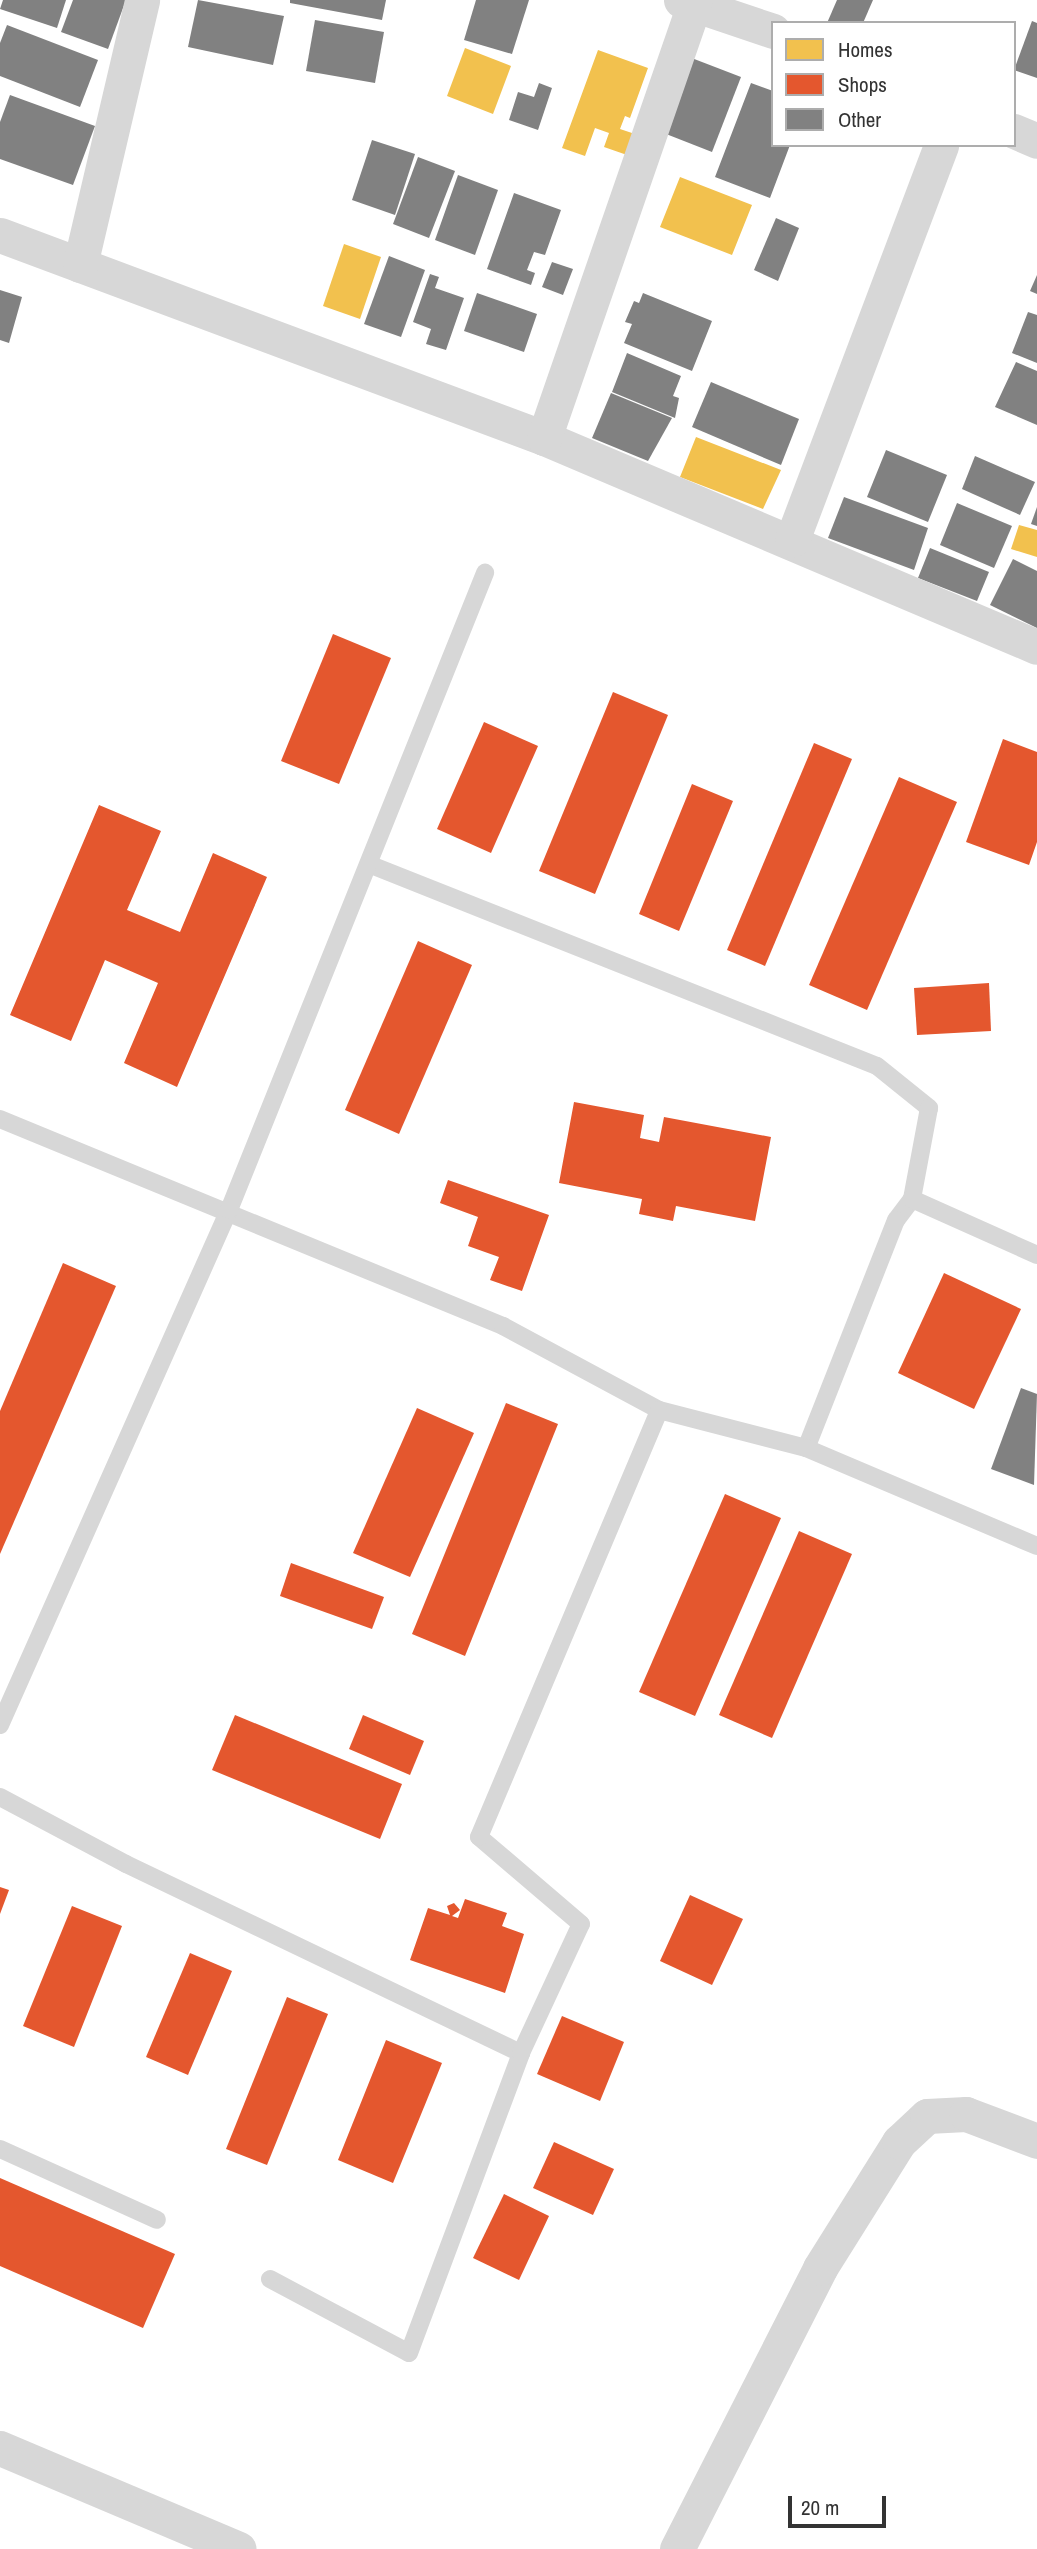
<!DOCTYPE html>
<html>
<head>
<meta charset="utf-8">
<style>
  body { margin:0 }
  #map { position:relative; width:1037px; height:2549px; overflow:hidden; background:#fff; font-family:"Archivo Narrow",sans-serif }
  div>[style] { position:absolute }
  .homes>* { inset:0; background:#f2c14e }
  .shops>* { inset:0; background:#e4572e }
  .building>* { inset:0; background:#818181 }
  .lane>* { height:18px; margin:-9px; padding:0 9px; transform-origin:9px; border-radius:9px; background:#d7d7d7 }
  .street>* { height:35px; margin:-17.5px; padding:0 17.5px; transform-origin:17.5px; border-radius:17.5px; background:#d7d7d7 }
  span { translate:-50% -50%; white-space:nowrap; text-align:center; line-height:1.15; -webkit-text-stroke:7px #fff; paint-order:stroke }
  .legend { position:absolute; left:771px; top:21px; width:245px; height:126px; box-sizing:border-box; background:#fff; border:2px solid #adadad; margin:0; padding:9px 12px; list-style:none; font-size:21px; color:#333 }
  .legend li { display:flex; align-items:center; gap:14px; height:35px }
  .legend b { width:35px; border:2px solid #adadad }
  .scale { position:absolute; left:788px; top:2496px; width:98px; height:32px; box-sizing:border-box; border:4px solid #333; border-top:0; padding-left:9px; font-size:21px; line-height:24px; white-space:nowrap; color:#333; -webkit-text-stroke:5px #fff; paint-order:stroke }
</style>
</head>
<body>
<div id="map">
  <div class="homes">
    <i style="clip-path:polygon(465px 48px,511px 66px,493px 114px,447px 96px)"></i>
    <i style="clip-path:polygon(598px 50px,648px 68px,630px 118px,625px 116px,620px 129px,635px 134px,627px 155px,604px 147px,609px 133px,595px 128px,585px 156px,562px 148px)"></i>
    <i style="clip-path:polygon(680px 177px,752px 205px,732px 255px,660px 227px)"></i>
    <i style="clip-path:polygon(344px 244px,381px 257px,360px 319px,323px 306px)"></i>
    <i style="clip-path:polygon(696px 437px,781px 470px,763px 509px,680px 477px)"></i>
    <i style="clip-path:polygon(1019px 525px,1037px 530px,1037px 557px,1011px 549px)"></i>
  </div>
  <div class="shops">
    <i style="clip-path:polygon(333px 634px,391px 658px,339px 784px,281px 761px)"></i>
    <i style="clip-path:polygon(613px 692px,668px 715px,595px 894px,539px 871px)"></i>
    <i style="clip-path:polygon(484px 722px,538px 746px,491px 853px,437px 829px)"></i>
    <i style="clip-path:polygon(1003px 739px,1037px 752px,1037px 842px,1029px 865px,966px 842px)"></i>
    <i style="clip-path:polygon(814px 743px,852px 759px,765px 966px,727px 950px)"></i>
    <i style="clip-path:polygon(899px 777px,957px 802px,867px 1010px,809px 985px)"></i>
    <i style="clip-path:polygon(692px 784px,733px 801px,679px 931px,639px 914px)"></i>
    <i style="clip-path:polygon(99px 805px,161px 831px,127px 910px,180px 932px,213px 853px,267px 877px,177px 1087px,124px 1063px,158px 983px,105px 960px,71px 1041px,10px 1015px)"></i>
    <i style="clip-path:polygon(418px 941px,472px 965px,399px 1134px,345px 1110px)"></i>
    <i style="clip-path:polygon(989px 983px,991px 1031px,917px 1035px,914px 988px)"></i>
    <i style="clip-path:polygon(574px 1102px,644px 1115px,640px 1138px,659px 1142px,664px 1117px,771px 1137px,755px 1221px,676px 1206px,673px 1221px,639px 1214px,642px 1199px,559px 1183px)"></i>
    <i style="clip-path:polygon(448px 1180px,549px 1215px,522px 1291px,490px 1280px,499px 1257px,468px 1246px,478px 1217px,440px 1203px)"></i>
    <i style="clip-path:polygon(63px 1263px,116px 1286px,0 1554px,0 1411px)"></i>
    <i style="clip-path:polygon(944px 1273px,1021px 1309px,974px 1409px,898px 1373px)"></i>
    <i style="clip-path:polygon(506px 1403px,558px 1424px,465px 1656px,412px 1634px)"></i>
    <i style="clip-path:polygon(417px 1408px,474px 1433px,410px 1577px,353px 1553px)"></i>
    <i style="clip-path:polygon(725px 1494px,781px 1518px,695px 1716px,639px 1692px)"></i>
    <i style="clip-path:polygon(799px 1531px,852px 1554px,772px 1738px,719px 1715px)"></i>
    <i style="clip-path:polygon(291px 1563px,384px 1597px,372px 1629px,280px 1596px)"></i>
    <i style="clip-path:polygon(235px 1715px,402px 1784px,380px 1839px,212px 1770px)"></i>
    <i style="clip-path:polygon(363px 1715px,424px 1741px,410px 1775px,349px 1749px)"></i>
    <i style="clip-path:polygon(0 1887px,9px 1890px,0 1914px)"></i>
    <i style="clip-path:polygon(690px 1895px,743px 1919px,712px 1985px,660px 1961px)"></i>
    <i style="clip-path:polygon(465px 1899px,507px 1913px,502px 1926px,524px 1934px,505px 1993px,410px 1960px,428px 1908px,450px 1915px,447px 1906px,454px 1903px,460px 1910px,452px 1916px,458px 1918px)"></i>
    <i style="clip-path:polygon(72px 1906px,122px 1926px,74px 2047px,23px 2026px)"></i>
    <i style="clip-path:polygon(190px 1953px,232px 1971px,188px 2075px,146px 2057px)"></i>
    <i style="clip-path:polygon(287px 1997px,328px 2014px,267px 2165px,226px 2149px)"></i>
    <i style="clip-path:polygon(562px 2016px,624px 2042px,600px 2101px,537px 2074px)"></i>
    <i style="clip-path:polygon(386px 2040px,442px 2063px,393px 2183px,338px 2160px)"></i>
    <i style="clip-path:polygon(554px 2142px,614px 2169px,593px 2215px,533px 2188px)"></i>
    <i style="clip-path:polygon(0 2178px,175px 2254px,143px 2328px,0 2266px)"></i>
    <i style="clip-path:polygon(504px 2194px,549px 2216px,519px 2280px,473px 2258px)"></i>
  </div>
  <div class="building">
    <i style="clip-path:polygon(3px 0,66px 0,57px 28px,0 9px)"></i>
    <i style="clip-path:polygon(73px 0,126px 0,108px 49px,61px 32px)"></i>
    <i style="clip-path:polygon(198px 0,284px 16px,273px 65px,188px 47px)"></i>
    <i style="clip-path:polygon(290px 0,386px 0,382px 20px,290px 3px)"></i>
    <i style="clip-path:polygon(476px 0,529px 0,512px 54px,464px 40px)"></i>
    <i style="clip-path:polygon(837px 0,873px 0,863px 23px,827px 23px)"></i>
    <i style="clip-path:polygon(315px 20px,384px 32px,375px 83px,306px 71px)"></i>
    <i style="clip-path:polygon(1032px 21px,1037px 23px,1037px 78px,1014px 70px)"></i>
    <i style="clip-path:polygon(7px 25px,98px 60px,80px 107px,0 76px,0 43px)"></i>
    <i style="clip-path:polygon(689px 57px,741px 77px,712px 152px,661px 132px)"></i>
    <i style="clip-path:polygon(539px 83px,552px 88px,538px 130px,509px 120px,518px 92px,534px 97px)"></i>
    <i style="clip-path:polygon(751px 83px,773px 91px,773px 145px,790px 145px,770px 198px,715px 177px)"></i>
    <i style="clip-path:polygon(10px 95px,95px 126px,73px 185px,0 159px,0 122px)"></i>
    <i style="clip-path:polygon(372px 140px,415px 154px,395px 215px,352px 200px)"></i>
    <i style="clip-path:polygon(418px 157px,455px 171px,429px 238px,393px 224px)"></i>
    <i style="clip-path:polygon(458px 175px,498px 190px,475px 255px,435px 240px)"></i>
    <i style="clip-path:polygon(514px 193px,561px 210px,545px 255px,534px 252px,527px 270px,535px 273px,531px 285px,487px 269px)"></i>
    <i style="clip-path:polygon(776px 218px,799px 228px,778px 281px,754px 270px)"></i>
    <i style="clip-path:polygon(389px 256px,425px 270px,401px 337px,364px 324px)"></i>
    <i style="clip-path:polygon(552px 262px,573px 269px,563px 295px,542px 287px)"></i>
    <i style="clip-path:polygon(430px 274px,439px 277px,435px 288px,464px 298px,446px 350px,426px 344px,431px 329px,413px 322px)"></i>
    <i style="clip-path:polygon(1037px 275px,1037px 294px,1030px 291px)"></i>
    <i style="clip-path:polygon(0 290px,22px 297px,9px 343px,0 340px)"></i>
    <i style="clip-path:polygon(477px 293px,537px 314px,524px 352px,464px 331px)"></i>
    <i style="clip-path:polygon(643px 293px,712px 321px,692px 371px,624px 343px,632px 324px,625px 322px,634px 301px,639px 303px)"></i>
    <i style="clip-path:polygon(1028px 312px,1037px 315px,1037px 363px,1012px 353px)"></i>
    <i style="clip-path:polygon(627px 353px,681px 376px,673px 396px,679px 398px,675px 418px,612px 392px)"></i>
    <i style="clip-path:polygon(1016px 362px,1037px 371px,1037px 425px,995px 407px)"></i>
    <i style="clip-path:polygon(711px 382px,799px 419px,781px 465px,692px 427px)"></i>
    <i style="clip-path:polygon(611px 393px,672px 418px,648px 461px,592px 438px)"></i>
    <i style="clip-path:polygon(886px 450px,947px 475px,928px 522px,867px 497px)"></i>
    <i style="clip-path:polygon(975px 456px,1035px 482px,1020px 515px,962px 489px)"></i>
    <i style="clip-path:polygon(844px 497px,928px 528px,914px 570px,828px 538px)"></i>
    <i style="clip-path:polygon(957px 503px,1012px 526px,994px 568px,940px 545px)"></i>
    <i style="clip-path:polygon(1037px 507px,1037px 526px,1031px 524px)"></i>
    <i style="clip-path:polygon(930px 548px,989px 572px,977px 601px,918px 578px)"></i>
    <i style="clip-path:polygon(1013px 559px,1037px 571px,1037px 628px,990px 605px)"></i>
    <i style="clip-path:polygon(1021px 1388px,1037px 1394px,1034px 1485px,991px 1469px)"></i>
  </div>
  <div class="lane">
    <i style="left:371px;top:865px;width:544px;rotate:21.66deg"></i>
    <i style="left:877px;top:1066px;width:67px;rotate:38.9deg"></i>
    <i style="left:929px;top:1108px;width:93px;rotate:100.6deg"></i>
    <i style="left:912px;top:1199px;width:26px;rotate:127deg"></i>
    <i style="left:896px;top:1220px;width:245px;rotate:111.5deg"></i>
    <i style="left:0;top:1119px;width:544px;rotate:22.37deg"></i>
    <i style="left:503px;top:1326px;width:177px;rotate:28.3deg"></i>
    <i style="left:659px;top:1410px;width:152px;rotate:14.5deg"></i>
    <i style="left:806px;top:1448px;width:251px;rotate:23deg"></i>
    <i style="left:912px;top:1199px;width:137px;rotate:24.1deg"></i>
    <i style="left:0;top:1725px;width:564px;rotate:-66.03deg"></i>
    <i style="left:229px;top:1210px;width:687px;rotate:-68.11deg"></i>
    <i style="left:0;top:1797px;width:143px;rotate:28deg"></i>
    <i style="left:126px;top:1864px;width:438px;rotate:25.6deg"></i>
    <i style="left:0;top:2149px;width:172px;rotate:24.3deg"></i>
    <i style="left:270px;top:2279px;width:157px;rotate:28deg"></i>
    <i style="left:409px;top:2353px;width:320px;rotate:-69.5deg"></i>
    <i style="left:521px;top:2053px;width:142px;rotate:-65.1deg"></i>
    <i style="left:581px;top:1924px;width:134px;rotate:-139.5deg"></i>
    <i style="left:479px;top:1837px;width:463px;rotate:-67.1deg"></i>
  </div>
  <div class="street">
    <i style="left:681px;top:0;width:97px;rotate:18.6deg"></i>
    <i style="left:1014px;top:131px;width:25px;rotate:23deg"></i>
    <i style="left:0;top:235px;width:581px;rotate:20.46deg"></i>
    <i style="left:544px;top:438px;width:535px;rotate:22.97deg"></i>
    <i style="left:80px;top:265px;width:272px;rotate:-76.8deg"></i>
    <i style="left:544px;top:438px;width:459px;rotate:-70.9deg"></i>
    <i style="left:792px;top:540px;width:422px;rotate:-69.3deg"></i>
    <i style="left:0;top:2448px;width:259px;rotate:22.9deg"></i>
    <i style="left:677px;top:2549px;width:315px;rotate:-63deg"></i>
    <i style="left:820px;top:2268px;width:149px;rotate:-57.9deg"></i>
    <i style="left:899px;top:2142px;width:38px;rotate:-43deg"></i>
    <i style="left:927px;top:2116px;width:39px;rotate:-3deg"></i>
    <i style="left:966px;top:2114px;width:76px;rotate:20.8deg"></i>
  </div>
  <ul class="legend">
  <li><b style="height:19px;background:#f2c14e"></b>Homes</li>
  <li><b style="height:19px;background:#e4572e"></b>Shops</li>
  <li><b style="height:19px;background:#818181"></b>Other</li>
  </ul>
  <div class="scale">20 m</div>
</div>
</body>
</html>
